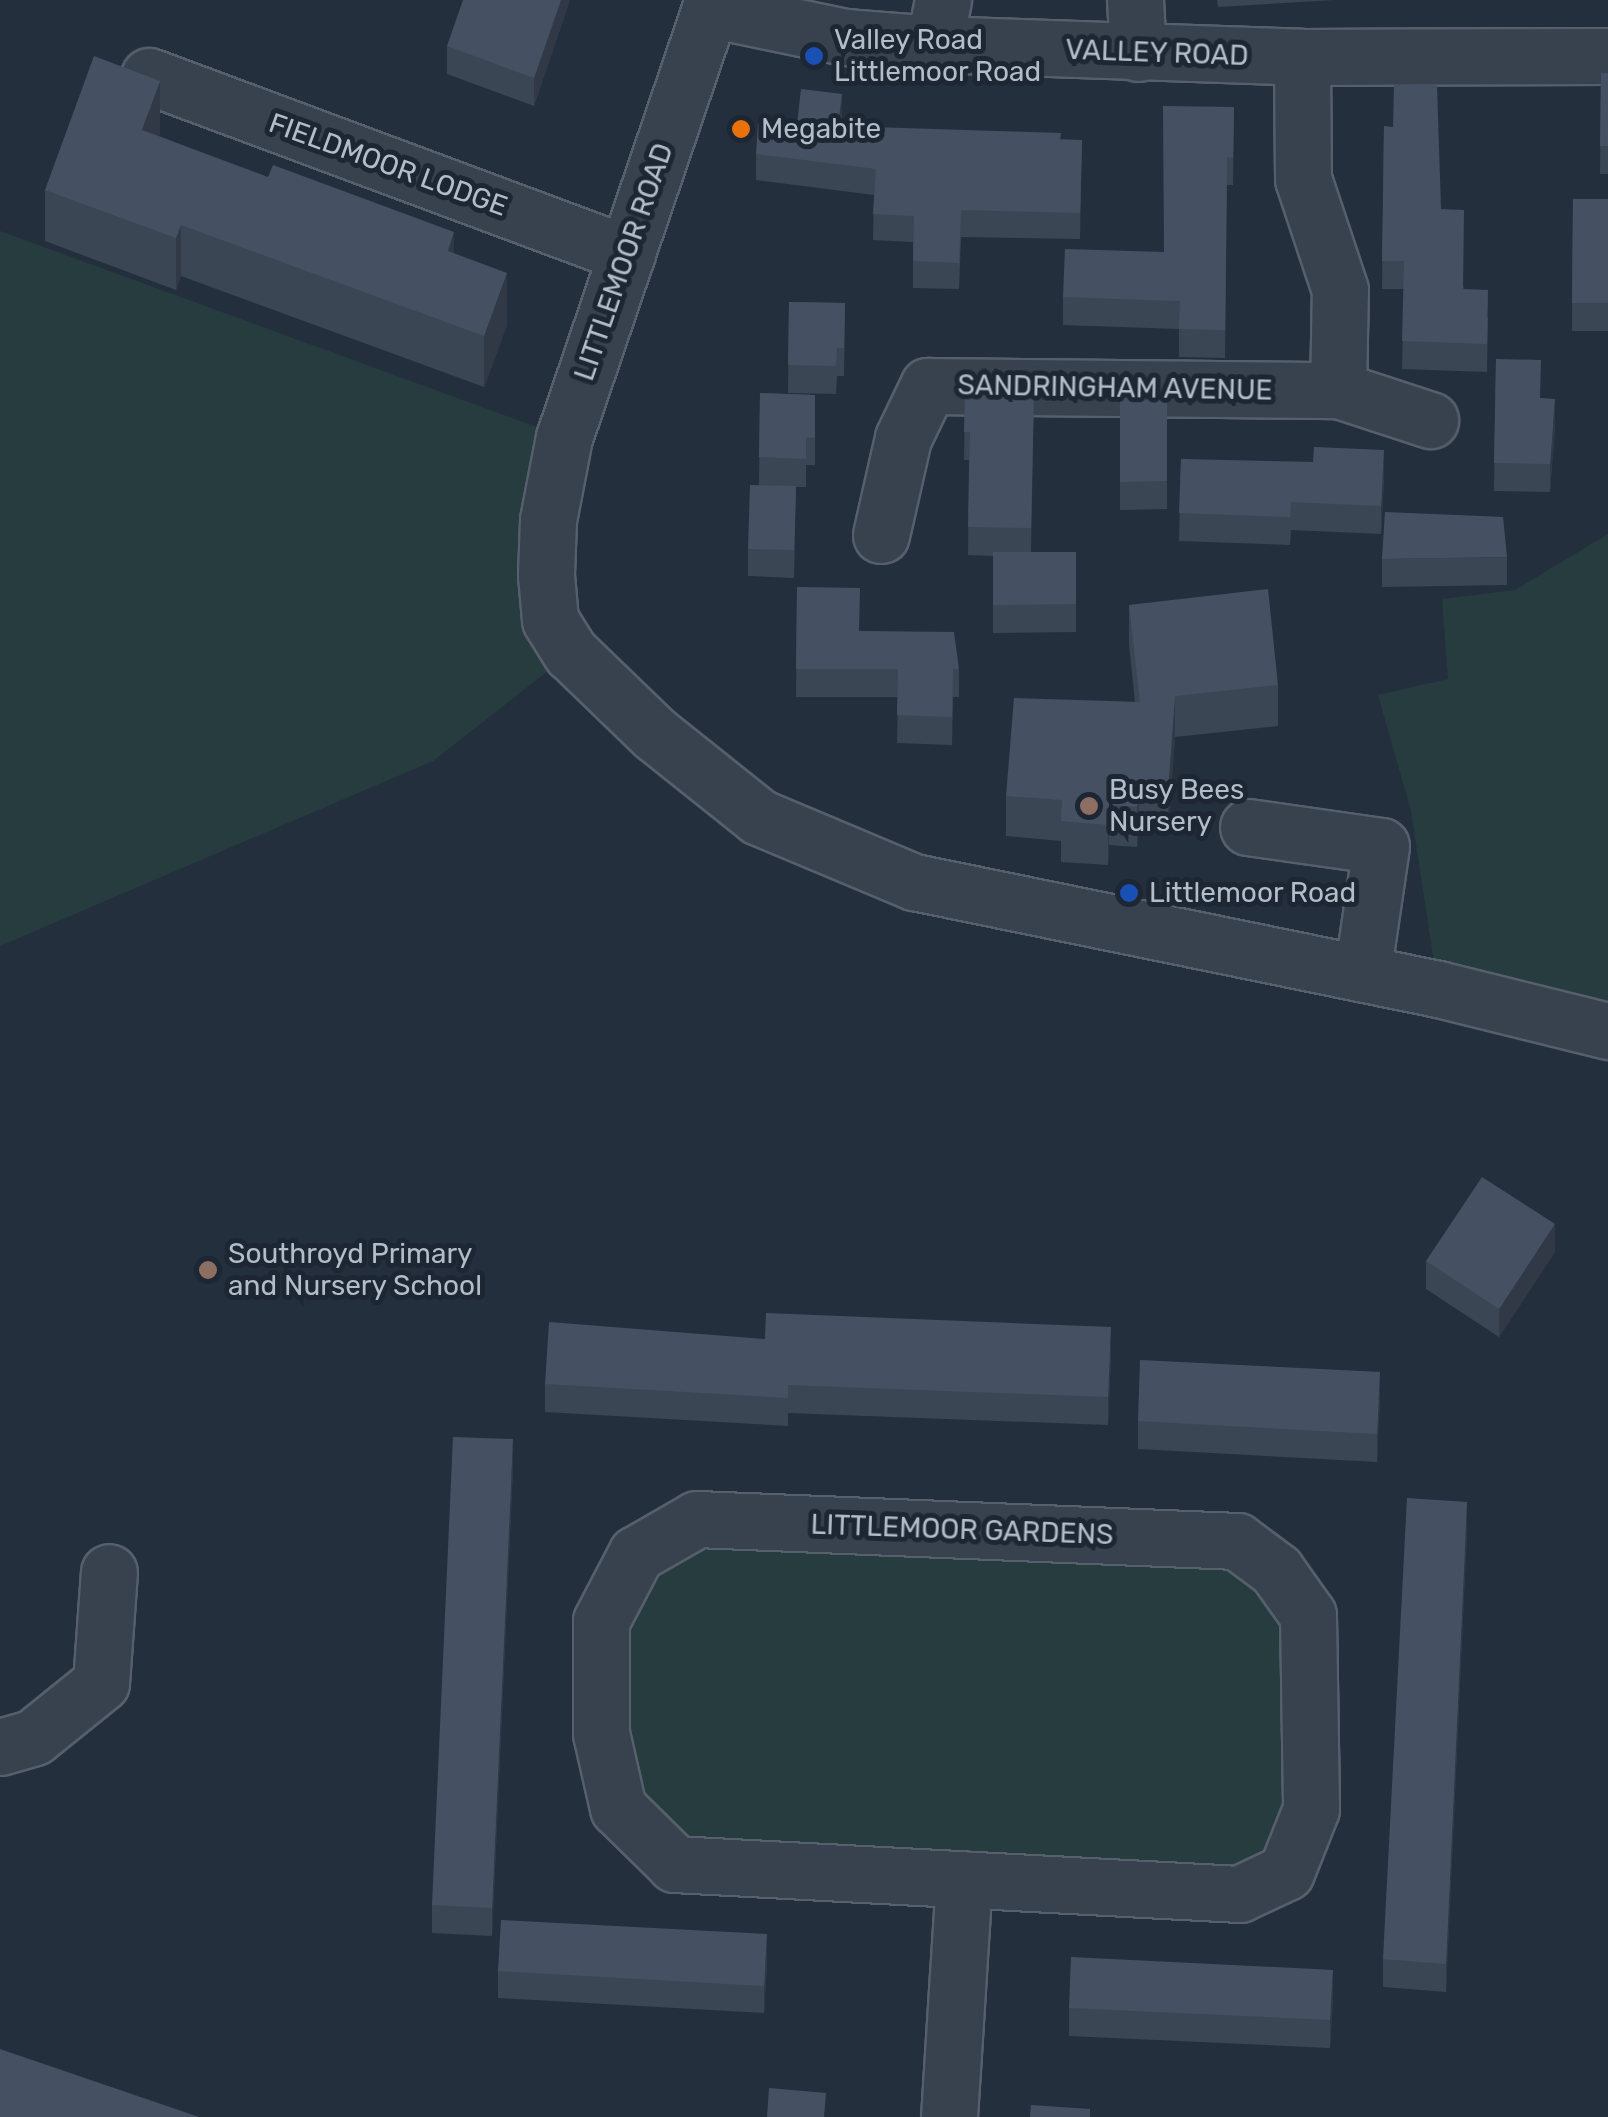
<!DOCTYPE html>
<html>
<head>
<meta charset="utf-8">
<style>
  body { margin:0 }
  #map { position:relative; width:1608px; height:2117px; overflow:hidden; background:#242f3e; font-family:Rubik,sans-serif }
  div>[style] { position:absolute }
  .green>* { inset:0; background:#263c3f }
  .roads { filter:drop-shadow(2px 0 #565f6c) drop-shadow(-2px 0 #565f6c) drop-shadow(0 2px #565f6c) drop-shadow(0 -2px #565f6c) }
  .minor>* { height:55px; margin:-27.5px; padding:0 27.5px; transform-origin:27.5px; border-radius:27.5px; background:#38414e }
  .wall>* { inset:0; background:#3b4654 }
  .shaded-wall>* { inset:0; background:#303945 }
  .building>* { inset:0; background:#455162 }
  .dots>* { width:28px; height:28px; translate:-50% -50%; box-sizing:border-box; border:5px solid #1d2633; border-radius:50% }
  span { translate:-50% -50%; white-space:nowrap; text-align:center; line-height:1.15; -webkit-text-stroke:10px #1d2633; paint-order:stroke }
  .poi-label { font-size:28px; color:#b4bcc9 }
  .left { translate:0 -50%; text-align:left }
  .street-label { font-size:28px; color:#b4bcc9 }
</style>
</head>
<body>
<div id="map">
  <div class="green">
    <i style="clip-path:polygon(0 231px,564px 437px,571px 653px,433px 761px,0 946px)"></i>
    <i style="clip-path:polygon(1608px 534px,1608px 1031px,1438px 989px,1411px 811px,1378px 695px,1448px 679px,1442px 599px,1515px 590px)"></i>
    <i style="clip-path:polygon(697px 1519px,1237px 1541px,1308px 1615px,1286px 1872px,675px 1864px,601px 1733px,636px 1554px)"></i>
  </div>
  <div class="roads">
    <div class="minor">
      <i style="left:713px;top:0;width:462px;rotate:108.8deg"></i>
      <i style="left:564px;top:437px;width:85px;rotate:100.9deg"></i>
      <i style="left:548px;top:520px;width:55px;rotate:92.1deg"></i>
      <i style="left:546px;top:575px;width:45px;rotate:84.9deg"></i>
      <i style="left:550px;top:620px;width:39px;rotate:58deg"></i>
      <i style="left:571px;top:653px;width:117px;rotate:44deg"></i>
      <i style="left:655px;top:734px;width:133px;rotate:38.6deg"></i>
      <i style="left:759px;top:817px;width:168px;rotate:22.8deg"></i>
      <i style="left:914px;top:882px;width:535px;rotate:11.54deg"></i>
      <i style="left:1438px;top:989px;width:175px;rotate:13.9deg"></i>
      <i style="left:1135px;top:0;width:53px;rotate:86.8deg"></i>
      <i style="left:710px;top:9px;width:138px;rotate:11.7deg"></i>
      <i style="left:845px;top:37px;width:89px;rotate:4.5deg"></i>
      <i style="left:934px;top:44px;width:368px;rotate:2deg"></i>
      <i style="left:1302px;top:57px;width:306px;rotate:-0.2deg"></i>
      <i style="left:934px;top:44px;width:45px;rotate:-78.4deg"></i>
      <i style="left:149px;top:76px;width:510px;rotate:20.42deg"></i>
      <i style="left:1338px;top:390px;width:97px;rotate:18.1deg"></i>
      <i style="left:881px;top:535px;width:99px;rotate:-77.2deg"></i>
      <i style="left:903px;top:438px;width:58px;rotate:-64.3deg"></i>
      <i style="left:928px;top:386px;width:410px;rotate:0.6deg"></i>
      <i style="left:1338px;top:390px;width:100px;rotate:-88.9deg"></i>
      <i style="left:1340px;top:290px;width:117px;rotate:-108.4deg"></i>
      <i style="left:1303px;top:179px;width:122px;rotate:-90.5deg"></i>
      <i style="left:1248px;top:827px;width:134px;rotate:8.1deg"></i>
      <i style="left:1381px;top:846px;width:129px;rotate:98.4deg"></i>
      <i style="left:697px;top:1519px;width:540px;rotate:2.33deg"></i>
      <i style="left:1237px;top:1541px;width:49px;rotate:36.6deg"></i>
      <i style="left:1276px;top:1570px;width:55px;rotate:54.6deg"></i>
      <i style="left:1308px;top:1615px;width:194px;rotate:89.1deg"></i>
      <i style="left:1311px;top:1809px;width:68px;rotate:111.6deg"></i>
      <i style="left:1286px;top:1872px;width:52px;rotate:154.9deg"></i>
      <i style="left:1239px;top:1894px;width:565px;rotate:-176.96deg"></i>
      <i style="left:675px;top:1864px;width:80px;rotate:-135.5deg"></i>
      <i style="left:618px;top:1808px;width:77px;rotate:-102.8deg"></i>
      <i style="left:601px;top:1733px;width:112px;rotate:-90deg"></i>
      <i style="left:601px;top:1621px;width:76px;rotate:-62.4deg"></i>
      <i style="left:636px;top:1554px;width:70px;rotate:-29.8deg"></i>
      <i style="left:0;top:1747px;width:35px;rotate:-16deg"></i>
      <i style="left:34px;top:1737px;width:86px;rotate:-38.9deg"></i>
      <i style="left:101px;top:1683px;width:111px;rotate:-85.9deg"></i>
      <i style="left:949px;top:2117px;width:238px;rotate:-86.4deg"></i>
    </div>
  </div>
  <div class="wall">
    <i style="clip-path:polygon(570px 0,534px 106px,447px 74px,447px 46px)"></i>
    <i style="clip-path:polygon(1217px 0,1334px 0,1218px 7px)"></i>
    <i style="clip-path:polygon(1601px 73px,1608px 73px,1608px 174px,1600px 174px)"></i>
    <i style="clip-path:polygon(1234px 107px,1233px 185px,1227px 185px,1225px 358px,1179px 357px,1179px 329px,1063px 325px,1063px 297px,1164px 252px)"></i>
    <i style="clip-path:polygon(842px 121px,841px 126px,1082px 140px,1080px 239px,961px 237px,959px 289px,913px 288px,913px 242px,873px 240px,874px 195px,756px 180px,756px 154px,797px 124px)"></i>
    <i style="clip-path:polygon(1384px 126px,1441px 209px,1464px 289px,1488px 318px,1487px 372px,1402px 369px,1404px 289px,1382px 289px)"></i>
    <i style="clip-path:polygon(160px 132px,159px 136px,454px 253px,507px 325px,484px 387px,181px 276px,176px 290px,45px 241px,45px 190px)"></i>
    <i style="clip-path:polygon(1573px 199px,1608px 199px,1608px 331px,1572px 331px)"></i>
    <i style="clip-path:polygon(789px 302px,845px 303px,844px 376px,837px 376px,836px 394px,788px 393px)"></i>
    <i style="clip-path:polygon(1496px 359px,1555px 427px,1550px 492px,1494px 491px)"></i>
    <i style="clip-path:polygon(965px 390px,1034px 390px,1031px 552px,1076px 552px,1076px 632px,993px 633px,993px 556px,968px 555px,969px 460px,964px 460px)"></i>
    <i style="clip-path:polygon(1120px 391px,1167px 392px,1167px 509px,1120px 510px)"></i>
    <i style="clip-path:polygon(760px 393px,815px 395px,815px 465px,806px 465px,806px 487px,796px 487px,794px 578px,748px 576px,748px 549px,759px 485px)"></i>
    <i style="clip-path:polygon(1181px 459px,1384px 478px,1381px 534px,1291px 530px,1290px 545px,1179px 541px)"></i>
    <i style="clip-path:polygon(1507px 557px,1507px 585px,1382px 587px,1382px 559px)"></i>
    <i style="clip-path:polygon(797px 587px,860px 631px,959px 669px,959px 697px,953px 697px,952px 745px,897px 743px,898px 697px,796px 697px)"></i>
    <i style="clip-path:polygon(1129px 605px,1278px 685px,1278px 726px,1175px 737px,1168px 831px,1139px 828px,1137px 847px,1109px 845px,1108px 865px,1061px 862px,1061px 841px,1006px 836px,1006px 796px,1135px 702px,1129px 645px)"></i>
    <i style="clip-path:polygon(1555px 1252px,1499px 1337px,1426px 1289px,1426px 1261px)"></i>
    <i style="clip-path:polygon(765px 1339px,1111px 1355px,1108px 1425px,788px 1413px,788px 1426px,545px 1412px,545px 1384px)"></i>
    <i style="clip-path:polygon(1380px 1400px,1377px 1462px,1138px 1449px,1138px 1421px)"></i>
    <i style="clip-path:polygon(513px 1467px,492px 1936px,432px 1933px,432px 1905px)"></i>
    <i style="clip-path:polygon(1467px 1530px,1446px 1992px,1383px 1987px,1383px 1959px)"></i>
    <i style="clip-path:polygon(767px 1962px,764px 2013px,498px 1998px,498px 1971px)"></i>
    <i style="clip-path:polygon(1333px 1998px,1330px 2048px,1069px 2036px,1069px 2008px)"></i>
  </div>
  <div class="shaded-wall">
    <i style="clip-path:polygon(561px 0,570px 0,534px 106px,534px 78px)"></i>
    <i style="clip-path:polygon(160px 81px,160px 132px,142px 181px,142px 130px)"></i>
    <i style="clip-path:polygon(842px 94px,842px 121px,838px 153px,838px 126px)"></i>
    <i style="clip-path:polygon(181px 225px,181px 276px,176px 290px,176px 238px)"></i>
    <i style="clip-path:polygon(454px 232px,454px 283px,448px 251px)"></i>
    <i style="clip-path:polygon(507px 273px,507px 325px,484px 387px,484px 336px)"></i>
    <i style="clip-path:polygon(1555px 399px,1555px 427px,1550px 492px,1550px 464px)"></i>
    <i style="clip-path:polygon(1384px 450px,1384px 478px,1381px 534px,1381px 506px)"></i>
    <i style="clip-path:polygon(1175px 696px,1175px 737px,1168px 831px,1168px 790px)"></i>
    <i style="clip-path:polygon(1139px 788px,1139px 828px,1137px 847px,1137px 807px)"></i>
    <i style="clip-path:polygon(1109px 805px,1109px 845px,1108px 865px,1108px 825px)"></i>
    <i style="clip-path:polygon(1555px 1224px,1555px 1252px,1499px 1337px,1499px 1309px)"></i>
    <i style="clip-path:polygon(1111px 1327px,1111px 1355px,1108px 1425px,1108px 1397px)"></i>
    <i style="clip-path:polygon(1380px 1372px,1380px 1400px,1377px 1462px,1377px 1434px)"></i>
    <i style="clip-path:polygon(513px 1439px,513px 1467px,492px 1936px,492px 1908px)"></i>
    <i style="clip-path:polygon(1467px 1502px,1467px 1530px,1446px 1992px,1446px 1964px)"></i>
    <i style="clip-path:polygon(767px 1934px,767px 1962px,764px 2013px,764px 1986px)"></i>
    <i style="clip-path:polygon(1333px 1970px,1333px 1998px,1330px 2048px,1330px 2020px)"></i>
  </div>
  <div class="building">
    <i style="clip-path:polygon(463px 0,561px 0,534px 78px,447px 46px)"></i>
    <i style="clip-path:polygon(94px 56px,160px 81px,142px 130px,268px 177px,273px 165px,454px 232px,448px 251px,507px 273px,484px 336px,181px 225px,176px 238px,45px 190px)"></i>
    <i style="clip-path:polygon(1601px 73px,1608px 73px,1608px 146px,1600px 146px)"></i>
    <i style="clip-path:polygon(1394px 85px,1437px 85px,1441px 209px,1464px 210px,1463px 289px,1488px 290px,1487px 344px,1402px 341px,1404px 261px,1382px 261px,1384px 126px,1393px 127px)"></i>
    <i style="clip-path:polygon(801px 89px,842px 94px,838px 126px,1061px 133px,1060px 140px,1082px 140px,1080px 213px,961px 210px,959px 263px,913px 261px,914px 216px,873px 214px,876px 169px,756px 154px,758px 123px,797px 124px)"></i>
    <i style="clip-path:polygon(1163px 106px,1234px 107px,1233px 158px,1227px 157px,1225px 330px,1179px 329px,1180px 301px,1063px 297px,1065px 249px,1164px 252px)"></i>
    <i style="clip-path:polygon(1573px 199px,1608px 199px,1608px 303px,1572px 303px)"></i>
    <i style="clip-path:polygon(789px 302px,845px 303px,844px 348px,837px 348px,836px 366px,788px 365px)"></i>
    <i style="clip-path:polygon(1496px 359px,1541px 360px,1540px 398px,1555px 399px,1550px 464px,1494px 463px)"></i>
    <i style="clip-path:polygon(965px 390px,1034px 390px,1031px 528px,968px 527px,970px 432px,964px 432px)"></i>
    <i style="clip-path:polygon(1120px 391px,1167px 392px,1167px 481px,1120px 482px)"></i>
    <i style="clip-path:polygon(760px 393px,815px 395px,815px 438px,806px 437px,806px 459px,759px 457px)"></i>
    <i style="clip-path:polygon(1314px 447px,1384px 450px,1381px 506px,1291px 502px,1290px 517px,1179px 513px,1181px 459px,1313px 462px)"></i>
    <i style="clip-path:polygon(750px 485px,796px 486px,794px 550px,748px 549px)"></i>
    <i style="clip-path:polygon(1385px 512px,1503px 517px,1507px 557px,1382px 559px)"></i>
    <i style="clip-path:polygon(993px 552px,1076px 552px,1076px 604px,993px 605px)"></i>
    <i style="clip-path:polygon(797px 587px,860px 588px,859px 631px,954px 632px,959px 669px,953px 669px,952px 717px,897px 715px,898px 669px,796px 669px)"></i>
    <i style="clip-path:polygon(1268px 589px,1278px 685px,1175px 696px,1168px 790px,1139px 788px,1137px 807px,1109px 805px,1108px 825px,1061px 821px,1062px 800px,1006px 796px,1014px 698px,1140px 702px,1129px 605px)"></i>
    <i style="clip-path:polygon(1482px 1177px,1555px 1224px,1499px 1309px,1426px 1261px)"></i>
    <i style="clip-path:polygon(766px 1313px,1111px 1327px,1108px 1397px,788px 1385px,788px 1398px,545px 1384px,549px 1322px,765px 1339px)"></i>
    <i style="clip-path:polygon(1140px 1360px,1380px 1372px,1377px 1434px,1138px 1421px)"></i>
    <i style="clip-path:polygon(453px 1437px,513px 1439px,492px 1908px,432px 1905px)"></i>
    <i style="clip-path:polygon(1407px 1498px,1467px 1502px,1446px 1964px,1383px 1959px)"></i>
    <i style="clip-path:polygon(501px 1920px,767px 1934px,764px 1986px,498px 1971px)"></i>
    <i style="clip-path:polygon(1071px 1957px,1333px 1970px,1330px 2020px,1069px 2008px)"></i>
    <i style="clip-path:polygon(0 2049px,199px 2117px,0 2117px)"></i>
    <i style="clip-path:polygon(769px 2088px,826px 2093px,824px 2117px,767px 2117px)"></i>
    <i style="clip-path:polygon(1031px 2105px,1090px 2109px,1090px 2117px,1030px 2117px)"></i>
  </div>
  <div class="dots">
    <i style="left:814px;top:56px;background:#1a4fb4"></i>
    <i style="left:741px;top:129px;background:#e8710a"></i>
    <i style="left:1089px;top:806px;background:#8d6e63"></i>
    <i style="left:1129px;top:893px;background:#1a4fb4"></i>
    <i style="left:208px;top:1270px;background:#8d6e63"></i>
  </div>
  <div class="poi-label">
    <span class="left" style="left:834px;top:56px">Valley Road<br>Littlemoor Road</span>
    <span class="left" style="left:761px;top:129px">Megabite</span>
    <span class="left" style="left:1109px;top:806px">Busy Bees<br>Nursery</span>
    <span class="left" style="left:1149px;top:893px">Littlemoor Road</span>
    <span class="left" style="left:228px;top:1270px">Southroyd Primary<br>and Nursery School</span>
  </div>
  <div class="street-label">
    <span style="left:1157px;top:53px;rotate:2deg">VALLEY ROAD</span>
    <span style="left:388px;top:165px;rotate:20deg">FIELDMOOR LODGE</span>
    <span style="left:624px;top:262px;rotate:-71deg">LITTLEMOOR ROAD</span>
    <span style="left:1115px;top:388px;rotate:1deg">SANDRINGHAM AVENUE</span>
    <span style="left:962px;top:1530px;rotate:2deg">LITTLEMOOR GARDENS</span>
  </div>
</div>
</body>
</html>
